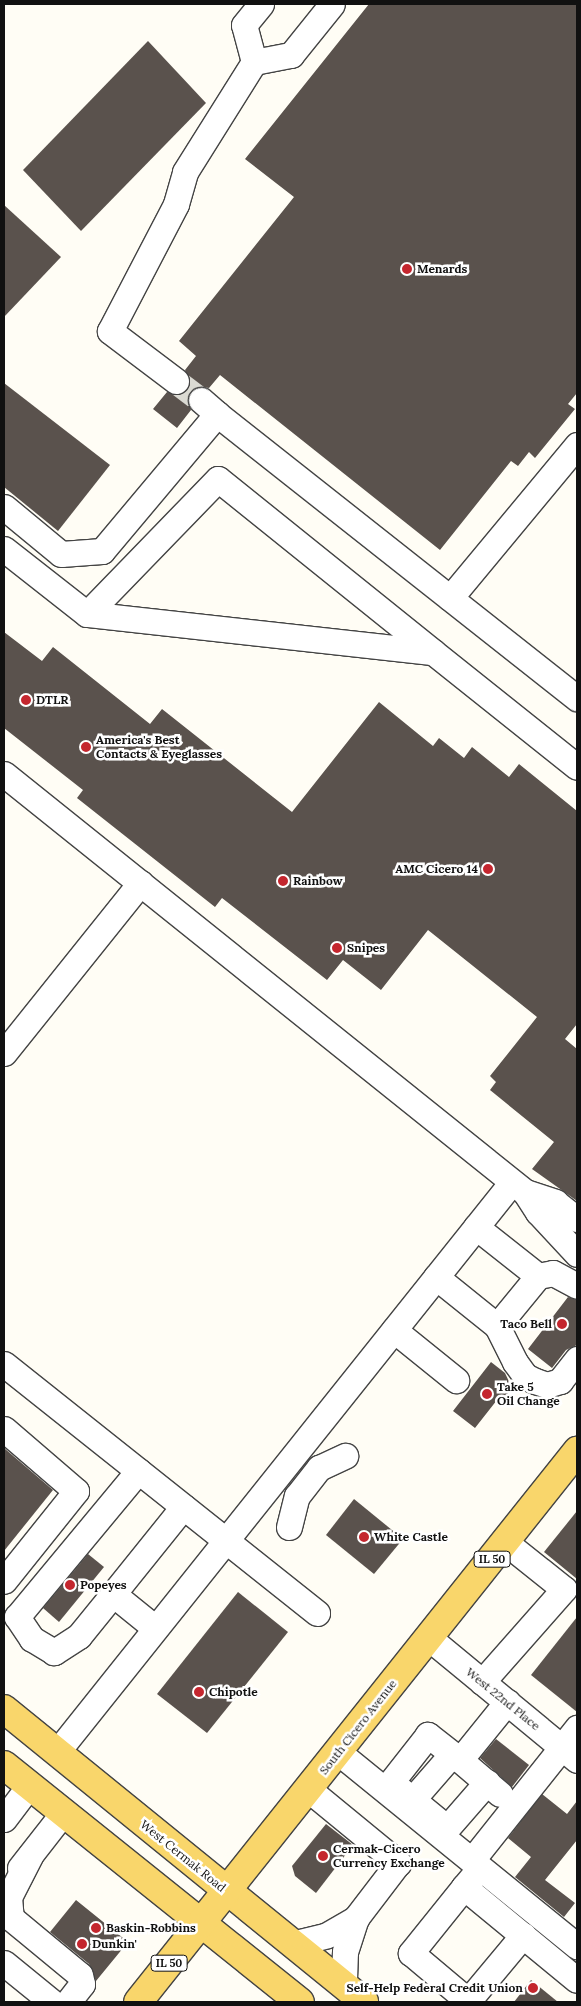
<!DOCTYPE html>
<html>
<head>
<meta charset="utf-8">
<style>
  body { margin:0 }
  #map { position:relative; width:581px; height:2006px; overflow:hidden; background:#fffdf5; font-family:Lora,serif }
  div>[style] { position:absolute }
  .building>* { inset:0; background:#5a524d }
  .minor-tunnel>* { height:25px; margin-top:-12.5px; transform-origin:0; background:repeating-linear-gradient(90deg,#dbdad3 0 25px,transparent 0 37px) }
  .roads { filter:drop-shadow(1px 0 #444) drop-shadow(-1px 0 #444) drop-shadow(0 1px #444) drop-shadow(0 -1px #444) }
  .minor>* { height:25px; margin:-12.5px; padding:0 12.5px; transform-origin:12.5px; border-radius:12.5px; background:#fff }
  .major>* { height:28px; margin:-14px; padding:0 14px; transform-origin:14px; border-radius:14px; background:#f9d66b }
  .dots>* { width:14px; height:14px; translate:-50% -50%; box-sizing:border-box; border:2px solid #fff; border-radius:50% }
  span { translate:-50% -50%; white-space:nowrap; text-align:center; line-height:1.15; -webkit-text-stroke:5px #fff; paint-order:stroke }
  .shield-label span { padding:1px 4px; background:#fff; border:1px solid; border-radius:4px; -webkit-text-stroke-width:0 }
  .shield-label { font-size:11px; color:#111; font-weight:700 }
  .poi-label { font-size:12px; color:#111; font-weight:700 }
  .left { translate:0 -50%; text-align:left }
  .right { translate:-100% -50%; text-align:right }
  .street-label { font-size:12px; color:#111 }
  .frame { position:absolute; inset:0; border:5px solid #111; pointer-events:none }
</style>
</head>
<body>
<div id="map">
  <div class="building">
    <i style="clip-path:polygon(369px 4px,577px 4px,577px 393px,568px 404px,575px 409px,535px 458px,529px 452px,518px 466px,511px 461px,440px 550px,220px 375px,209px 388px,197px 386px,190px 391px,187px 398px,191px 410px,177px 428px,153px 409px,167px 392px,181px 394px,188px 389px,190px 382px,185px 370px,196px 356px,179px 341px,294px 197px,245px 159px)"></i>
    <i style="clip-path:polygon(148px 41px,206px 103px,81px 231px,23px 170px)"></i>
    <i style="clip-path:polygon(4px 205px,61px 257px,4px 317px)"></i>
    <i style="clip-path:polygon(4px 383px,110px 465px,58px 531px,4px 487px)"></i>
    <i style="clip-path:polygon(4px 632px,42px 661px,53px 647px,150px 724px,162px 709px,292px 812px,379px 702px,433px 746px,439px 738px,464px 758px,472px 747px,509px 777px,519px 764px,577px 811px,577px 1024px,565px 1039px,577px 1049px,577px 1201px,532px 1169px,554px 1142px,490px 1090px,496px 1082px,490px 1076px,537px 1017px,428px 930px,381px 990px,343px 960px,327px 980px,222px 898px,215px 907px,77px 798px,83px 790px,4px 728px)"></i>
    <i style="clip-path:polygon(568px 1297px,577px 1300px,577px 1345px,566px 1350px,552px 1368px,528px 1349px)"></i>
    <i style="clip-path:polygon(491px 1362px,505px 1373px,512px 1388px,501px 1403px,497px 1400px,475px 1428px,453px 1411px)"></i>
    <i style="clip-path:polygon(4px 1448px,53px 1490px,4px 1551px)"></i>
    <i style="clip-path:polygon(354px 1499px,403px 1539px,374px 1574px,326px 1535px)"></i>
    <i style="clip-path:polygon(577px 1511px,577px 1579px,544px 1552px)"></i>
    <i style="clip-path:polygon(88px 1554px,104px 1567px,59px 1622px,43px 1608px)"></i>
    <i style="clip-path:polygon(238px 1592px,288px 1632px,207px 1733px,157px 1694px)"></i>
    <i style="clip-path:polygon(577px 1617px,577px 1712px,531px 1675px)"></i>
    <i style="clip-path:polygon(496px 1739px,529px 1765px,512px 1787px,480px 1758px)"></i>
    <i style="clip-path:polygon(542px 1794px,567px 1814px,577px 1801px,577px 1840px,545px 1880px,575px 1903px,564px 1917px,515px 1877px,531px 1857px,508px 1838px)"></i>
    <i style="clip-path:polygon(326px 1824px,353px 1845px,316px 1893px,295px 1876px,292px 1866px)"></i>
    <i style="clip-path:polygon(76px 1900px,128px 1942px,96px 1981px,89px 1964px,50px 1932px)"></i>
    <i style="clip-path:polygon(531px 1980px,558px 2002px,514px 2002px)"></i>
  </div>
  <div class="minor-tunnel">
    <i style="left:176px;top:381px;width:31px;rotate:37deg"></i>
  </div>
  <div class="roads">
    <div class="minor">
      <i style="left:254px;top:62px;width:38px;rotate:-105deg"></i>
      <i style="left:244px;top:25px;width:27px;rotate:-51deg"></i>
      <i style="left:176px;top:381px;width:83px;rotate:-142.9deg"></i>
      <i style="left:110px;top:331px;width:143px;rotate:-62.5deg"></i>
      <i style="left:176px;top:204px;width:33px;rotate:-74deg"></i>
      <i style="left:185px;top:172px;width:130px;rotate:-57.9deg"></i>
      <i style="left:254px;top:62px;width:38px;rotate:-11deg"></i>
      <i style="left:291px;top:55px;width:65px;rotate:-51.2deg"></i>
      <i style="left:201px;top:400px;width:21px;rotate:41deg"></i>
      <i style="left:4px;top:507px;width:74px;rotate:39.5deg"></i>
      <i style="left:61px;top:554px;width:41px;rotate:-4.2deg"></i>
      <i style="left:102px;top:551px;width:179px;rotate:-50deg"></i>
      <i style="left:217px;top:414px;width:459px;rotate:38.3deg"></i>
      <i style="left:4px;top:549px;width:105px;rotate:38.1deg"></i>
      <i style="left:87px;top:614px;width:348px;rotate:6.3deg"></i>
      <i style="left:433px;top:652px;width:184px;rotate:38.6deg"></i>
      <i style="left:450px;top:598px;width:199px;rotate:-50.3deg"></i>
      <i style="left:87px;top:614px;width:188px;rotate:-45.9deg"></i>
      <i style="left:218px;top:479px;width:276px;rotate:38.8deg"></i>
      <i style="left:4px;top:774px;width:668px;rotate:38.74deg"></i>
      <i style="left:525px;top:1192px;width:24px;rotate:57deg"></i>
      <i style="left:538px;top:1212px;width:57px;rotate:47.1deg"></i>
      <i style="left:4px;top:1053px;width:218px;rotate:-51.3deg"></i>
      <i style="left:525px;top:1192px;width:32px;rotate:18deg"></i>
      <i style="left:555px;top:1202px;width:28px;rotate:38deg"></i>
      <i style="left:538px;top:1276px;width:15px;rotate:-11deg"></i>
      <i style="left:553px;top:1273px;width:27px;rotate:28deg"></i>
      <i style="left:436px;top:1277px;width:78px;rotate:38.8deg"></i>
      <i style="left:497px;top:1326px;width:65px;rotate:-50.6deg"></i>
      <i style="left:538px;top:1276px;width:79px;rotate:-141.7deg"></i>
      <i style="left:497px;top:1326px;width:40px;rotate:63.4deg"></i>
      <i style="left:515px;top:1362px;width:17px;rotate:54deg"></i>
      <i style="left:525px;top:1376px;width:11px;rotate:27deg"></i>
      <i style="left:535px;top:1381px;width:13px;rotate:18deg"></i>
      <i style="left:547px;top:1385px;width:14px;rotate:-17deg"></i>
      <i style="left:560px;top:1381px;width:28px;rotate:-52deg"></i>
      <i style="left:394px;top:1330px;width:80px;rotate:38.9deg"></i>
      <i style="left:4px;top:1364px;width:400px;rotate:38.5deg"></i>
      <i style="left:4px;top:1429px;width:95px;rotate:40.7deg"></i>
      <i style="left:76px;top:1491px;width:115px;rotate:128.7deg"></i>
      <i style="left:289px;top:1527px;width:32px;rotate:-76deg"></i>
      <i style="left:297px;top:1496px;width:36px;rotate:-52deg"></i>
      <i style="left:319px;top:1468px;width:29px;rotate:-25deg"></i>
      <i style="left:113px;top:1594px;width:54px;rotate:129deg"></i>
      <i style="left:79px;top:1636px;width:30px;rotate:147deg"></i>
      <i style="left:54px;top:1652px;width:26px;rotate:-149deg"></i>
      <i style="left:32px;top:1639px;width:27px;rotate:-124deg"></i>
      <i style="left:17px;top:1617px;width:190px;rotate:-50.3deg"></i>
      <i style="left:155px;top:1628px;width:54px;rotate:-141deg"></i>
      <i style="left:113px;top:1594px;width:112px;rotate:-51.2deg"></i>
      <i style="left:429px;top:1638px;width:192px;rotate:39.5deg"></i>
      <i style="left:482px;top:1682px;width:124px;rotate:-48.6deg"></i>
      <i style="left:564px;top:1589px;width:75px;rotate:-141.5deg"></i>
      <i style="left:57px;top:1752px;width:729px;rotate:-51.4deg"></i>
      <i style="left:338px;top:1752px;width:308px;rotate:39.1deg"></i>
      <i style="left:460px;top:1760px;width:41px;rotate:-142deg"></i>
      <i style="left:428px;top:1735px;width:60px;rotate:128.2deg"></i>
      <i style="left:391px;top:1782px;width:72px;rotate:39.4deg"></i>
      <i style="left:447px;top:1828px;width:61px;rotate:-49deg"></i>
      <i style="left:308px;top:1789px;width:117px;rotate:39.4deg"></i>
      <i style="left:398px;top:1863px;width:69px;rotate:127.4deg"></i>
      <i style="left:356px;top:1918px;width:35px;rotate:108deg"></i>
      <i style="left:345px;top:1951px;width:35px;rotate:92deg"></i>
      <i style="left:500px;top:1794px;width:52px;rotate:-139.6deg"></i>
      <i style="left:460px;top:1760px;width:75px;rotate:-51deg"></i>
      <i style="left:412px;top:1800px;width:61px;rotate:-49deg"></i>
      <i style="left:4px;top:1819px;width:41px;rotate:-52.9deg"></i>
      <i style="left:30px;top:1856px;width:46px;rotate:117.1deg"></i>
      <i style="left:9px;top:1897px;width:21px;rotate:85deg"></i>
      <i style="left:11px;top:1918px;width:89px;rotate:39.6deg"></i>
      <i style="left:80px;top:1975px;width:9px;rotate:77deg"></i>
      <i style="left:82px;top:1984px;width:23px;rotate:128deg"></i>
      <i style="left:472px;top:1860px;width:169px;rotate:-51.5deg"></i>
      <i style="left:20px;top:1868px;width:70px;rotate:-52deg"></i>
      <i style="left:474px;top:1875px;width:16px;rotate:130deg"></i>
      <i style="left:464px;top:1887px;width:146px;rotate:39.5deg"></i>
      <i style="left:464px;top:1887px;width:85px;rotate:128.8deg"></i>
      <i style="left:411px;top:1953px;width:75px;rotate:40.1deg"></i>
      <i style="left:468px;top:2001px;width:86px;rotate:-50.2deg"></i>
      <i style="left:292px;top:1944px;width:36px;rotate:-14deg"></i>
      <i style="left:327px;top:1935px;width:34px;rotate:-30deg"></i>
      <i style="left:4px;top:1963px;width:62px;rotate:39.1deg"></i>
    </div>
    <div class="major">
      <i style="left:4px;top:1709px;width:464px;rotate:39.1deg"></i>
      <i style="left:4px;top:1765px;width:379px;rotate:38.7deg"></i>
      <i style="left:138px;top:2002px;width:705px;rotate:-51.45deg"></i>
    </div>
  </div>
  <div class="dots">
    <i style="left:407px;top:269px;background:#c4262e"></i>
    <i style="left:26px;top:700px;background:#c4262e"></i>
    <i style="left:86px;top:747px;background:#c4262e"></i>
    <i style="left:488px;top:869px;background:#c4262e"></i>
    <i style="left:283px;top:881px;background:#c4262e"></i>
    <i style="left:337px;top:948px;background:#c4262e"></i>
    <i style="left:562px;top:1324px;background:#c4262e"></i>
    <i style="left:487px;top:1394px;background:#c4262e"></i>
    <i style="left:364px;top:1537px;background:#c4262e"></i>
    <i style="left:70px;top:1585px;background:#c4262e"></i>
    <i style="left:199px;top:1692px;background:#c4262e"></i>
    <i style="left:323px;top:1856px;background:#c4262e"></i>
    <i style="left:96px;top:1928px;background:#c4262e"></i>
    <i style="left:82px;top:1944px;background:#c4262e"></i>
    <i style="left:533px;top:1988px;background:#c4262e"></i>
  </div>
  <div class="shield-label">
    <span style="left:492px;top:1559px">IL 50</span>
    <span style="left:169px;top:1963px">IL 50</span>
  </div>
  <div class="poi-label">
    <span class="left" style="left:417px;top:269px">Menards</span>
    <span class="left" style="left:36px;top:700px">DTLR</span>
    <span class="left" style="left:96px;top:747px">America's Best<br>Contacts &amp; Eyeglasses</span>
    <span class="right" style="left:478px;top:869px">AMC Cicero 14</span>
    <span class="left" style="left:293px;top:881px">Rainbow</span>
    <span class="left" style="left:347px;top:948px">Snipes</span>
    <span class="right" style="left:552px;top:1324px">Taco Bell</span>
    <span class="left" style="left:497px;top:1394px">Take 5<br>Oil Change</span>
    <span class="left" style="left:374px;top:1537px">White Castle</span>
    <span class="left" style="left:80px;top:1585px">Popeyes</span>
    <span class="left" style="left:209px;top:1692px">Chipotle</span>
    <span class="left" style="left:333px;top:1856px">Cermak-Cicero<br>Currency Exchange</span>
    <span class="left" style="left:106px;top:1928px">Baskin-Robbins</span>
    <span class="left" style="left:92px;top:1944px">Dunkin'</span>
    <span class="right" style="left:523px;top:1988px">Self-Help Federal Credit Union</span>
  </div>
  <div class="street-label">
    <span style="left:503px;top:1699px;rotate:39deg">West 22nd Place</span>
    <span style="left:358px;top:1727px;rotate:-52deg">South Cicero Avenue</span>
    <span style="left:183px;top:1856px;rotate:39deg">West Cermak Road</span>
  </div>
  <div class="frame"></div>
</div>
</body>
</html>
